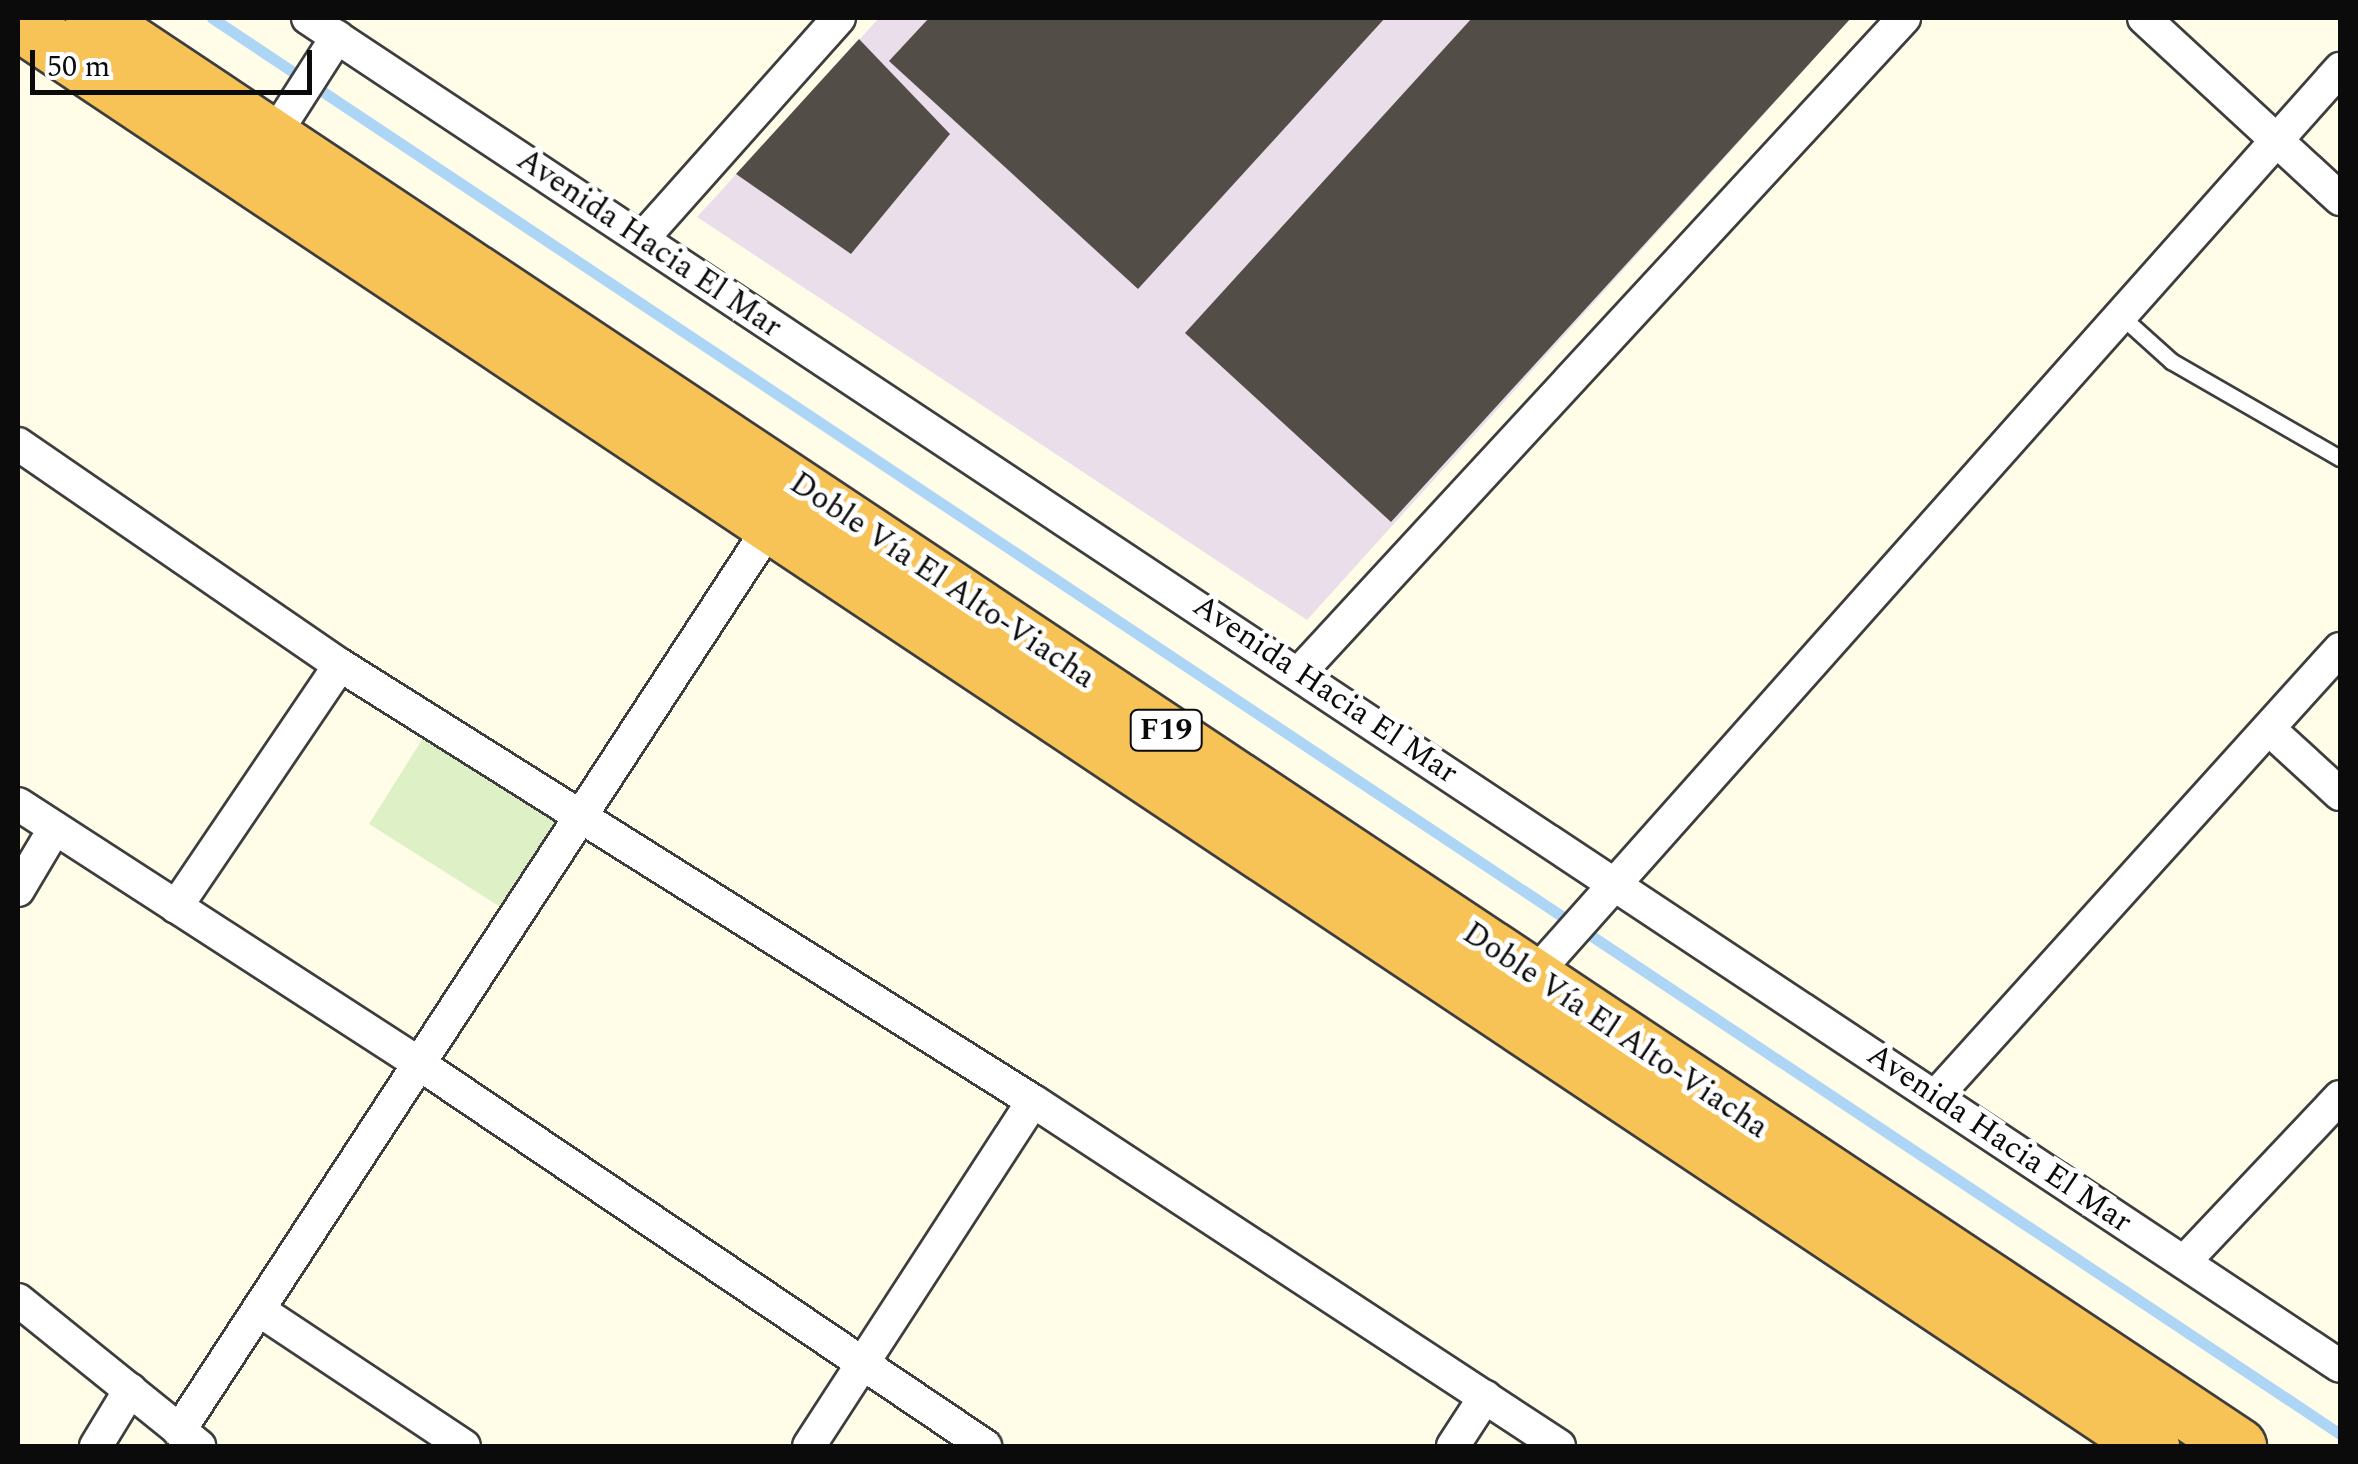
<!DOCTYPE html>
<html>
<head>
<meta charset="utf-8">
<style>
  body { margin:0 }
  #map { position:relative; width:2358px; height:1464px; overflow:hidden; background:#fffce8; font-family:Spectral,serif }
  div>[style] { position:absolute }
  .industrial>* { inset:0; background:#eadeea }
  .pitch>* { inset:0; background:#def0c5 }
  .stream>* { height:11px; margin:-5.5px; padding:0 5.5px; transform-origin:5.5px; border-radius:5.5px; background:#add6f6 }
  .building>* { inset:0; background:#534d47 }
  .roads { filter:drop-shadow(2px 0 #3e3e3e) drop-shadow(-2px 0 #3e3e3e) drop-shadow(0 2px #3e3e3e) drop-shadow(0 -2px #3e3e3e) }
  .service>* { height:15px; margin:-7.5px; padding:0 7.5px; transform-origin:7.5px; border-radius:7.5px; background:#fff }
  .minor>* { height:32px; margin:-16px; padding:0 16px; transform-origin:16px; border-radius:16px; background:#fff }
  .trunk>* { height:55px; margin:-27.5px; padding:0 27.5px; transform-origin:27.5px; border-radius:27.5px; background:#f8c356 }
  span { translate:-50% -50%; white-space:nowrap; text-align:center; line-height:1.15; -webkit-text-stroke:10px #fff; paint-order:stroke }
  .shield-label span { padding:2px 8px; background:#fff; border:2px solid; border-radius:8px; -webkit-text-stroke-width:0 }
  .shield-label { font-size:30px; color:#0b0b0b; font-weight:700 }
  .street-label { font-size:32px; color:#0b0b0b }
  .frame { position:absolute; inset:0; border:20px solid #0b0b0b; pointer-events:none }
  .scale { position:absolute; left:30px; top:50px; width:282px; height:45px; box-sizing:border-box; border:5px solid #0b0b0b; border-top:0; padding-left:12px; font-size:30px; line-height:35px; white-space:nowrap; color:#0b0b0b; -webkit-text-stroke:8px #fff; paint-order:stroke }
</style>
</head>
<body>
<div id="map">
  <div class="industrial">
    <i style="clip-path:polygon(879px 18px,1851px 18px,1307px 620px,697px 217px)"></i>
  </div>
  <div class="pitch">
    <i style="clip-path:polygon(430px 727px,586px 827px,526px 923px,369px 824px)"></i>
  </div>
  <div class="stream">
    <i style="left:212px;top:18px;width:2556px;rotate:33.64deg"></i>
  </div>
  <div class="building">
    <i style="clip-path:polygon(929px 18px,1385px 18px,1138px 289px,889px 61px)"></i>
    <i style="clip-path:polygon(1472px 18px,1851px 18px,1391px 522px,1185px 333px)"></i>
    <i style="clip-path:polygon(859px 39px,950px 134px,851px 254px,736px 174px)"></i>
  </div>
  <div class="roads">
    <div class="service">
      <i style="left:2120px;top:315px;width:69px;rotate:42deg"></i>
      <i style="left:2171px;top:361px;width:195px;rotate:29.9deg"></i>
    </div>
    <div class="minor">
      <i style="left:308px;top:18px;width:2438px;rotate:33.56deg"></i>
      <i style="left:2144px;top:18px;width:267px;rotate:42.7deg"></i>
      <i style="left:273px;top:137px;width:119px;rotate:-57.4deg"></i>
      <i style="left:642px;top:239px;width:296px;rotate:-48.3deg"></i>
      <i style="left:18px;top:444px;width:391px;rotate:34.5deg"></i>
      <i style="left:340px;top:665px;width:819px;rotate:32.18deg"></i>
      <i style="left:1033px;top:1101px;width:629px;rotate:33.26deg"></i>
      <i style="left:1301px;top:671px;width:889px;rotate:-47.28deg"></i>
      <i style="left:2269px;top:729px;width:96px;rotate:42.5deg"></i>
      <i style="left:18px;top:804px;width:480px;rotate:32.9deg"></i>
      <i style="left:421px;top:1065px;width:681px;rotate:34.04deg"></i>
      <i style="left:18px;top:890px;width:72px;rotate:-59.2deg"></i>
      <i style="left:176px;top:907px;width:292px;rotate:-55.9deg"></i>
      <i style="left:1534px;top:975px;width:1213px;rotate:-48.34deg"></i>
      <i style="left:1935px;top:1097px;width:604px;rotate:-47.89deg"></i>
      <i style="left:2184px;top:1262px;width:227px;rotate:-46.6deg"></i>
      <i style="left:18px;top:1300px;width:233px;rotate:38.9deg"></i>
      <i style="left:259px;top:1310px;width:246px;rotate:33.6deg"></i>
      <i style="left:179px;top:1431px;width:1082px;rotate:-56.84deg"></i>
      <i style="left:96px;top:1446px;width:66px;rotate:-58.7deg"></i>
      <i style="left:809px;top:1446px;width:411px;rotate:-57deg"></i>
      <i style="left:1453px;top:1446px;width:59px;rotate:-56.9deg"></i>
    </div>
    <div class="trunk">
      <i style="left:93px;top:18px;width:2577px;rotate:33.65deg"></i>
      <i style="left:18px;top:22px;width:2565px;rotate:33.73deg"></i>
    </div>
  </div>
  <div class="shield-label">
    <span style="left:1166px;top:730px">F19</span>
  </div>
  <div class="street-label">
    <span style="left:649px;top:244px;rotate:34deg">Avenida Hacia El Mar</span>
    <span style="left:942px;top:581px;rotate:34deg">Doble Vía El Alto-Viacha</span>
    <span style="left:1325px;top:690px;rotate:34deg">Avenida Hacia El Mar</span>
    <span style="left:1615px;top:1031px;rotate:34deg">Doble Vía El Alto-Viacha</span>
    <span style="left:1999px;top:1139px;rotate:34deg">Avenida Hacia El Mar</span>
  </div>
  <div class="frame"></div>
  <div class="scale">50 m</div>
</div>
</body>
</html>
